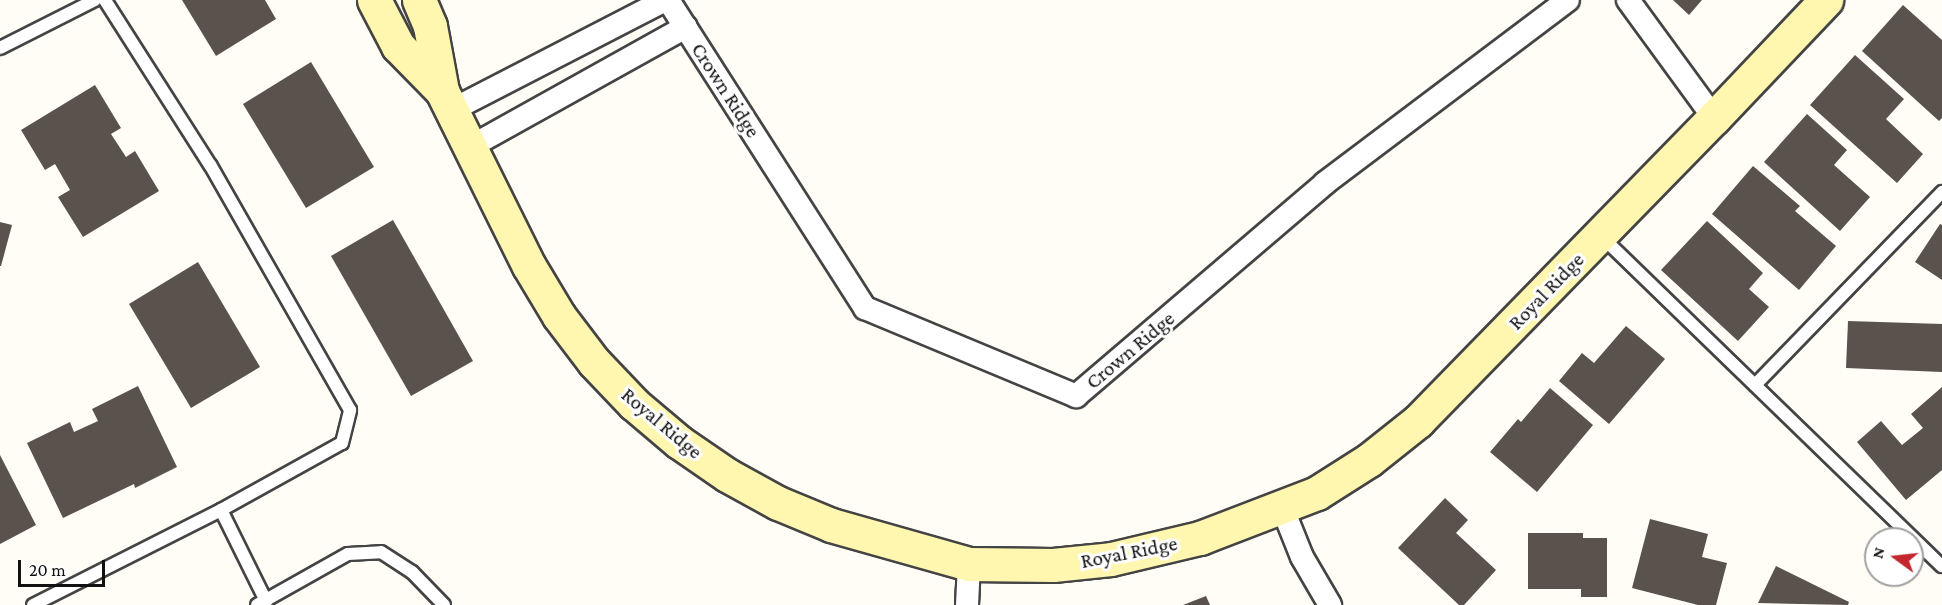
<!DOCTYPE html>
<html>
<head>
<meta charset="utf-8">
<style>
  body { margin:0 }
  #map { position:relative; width:1942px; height:605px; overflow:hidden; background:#fffdf5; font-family:"Crimson Pro",serif }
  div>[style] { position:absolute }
  .building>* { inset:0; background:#5a524d }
  .roads { filter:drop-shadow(2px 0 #444) drop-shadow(-2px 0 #444) drop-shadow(0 2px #444) drop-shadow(0 -2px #444) }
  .lane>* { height:12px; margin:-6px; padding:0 6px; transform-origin:6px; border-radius:6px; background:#fff }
  .street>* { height:22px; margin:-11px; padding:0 11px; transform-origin:11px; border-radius:11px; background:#fff }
  .secondary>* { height:33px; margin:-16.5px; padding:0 16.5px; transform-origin:16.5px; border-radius:16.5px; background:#fff6b0 }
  span { translate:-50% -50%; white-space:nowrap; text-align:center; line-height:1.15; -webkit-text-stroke:6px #fff; paint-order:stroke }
  .street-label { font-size:21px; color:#111 }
  .north { position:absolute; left:1864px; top:527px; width:60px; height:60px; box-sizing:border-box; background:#fff; border:2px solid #a0a0a0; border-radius:50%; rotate:285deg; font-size:16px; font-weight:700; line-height:24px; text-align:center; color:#111 }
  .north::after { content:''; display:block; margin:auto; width:21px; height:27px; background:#c4262e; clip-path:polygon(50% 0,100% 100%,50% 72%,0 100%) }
  .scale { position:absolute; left:18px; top:560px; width:87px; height:27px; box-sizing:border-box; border:3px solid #111; border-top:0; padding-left:8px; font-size:18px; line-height:21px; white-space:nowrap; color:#111; -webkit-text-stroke:4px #fff; paint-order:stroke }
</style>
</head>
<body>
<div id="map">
  <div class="building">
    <i style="clip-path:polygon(182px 0,265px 0,276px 19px,216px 56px)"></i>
    <i style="clip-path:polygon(1673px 0,1702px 0,1689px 15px)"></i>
    <i style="clip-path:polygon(1903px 5px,1942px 40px,1942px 118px,1939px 121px,1862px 51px)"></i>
    <i style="clip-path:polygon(1855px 55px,1904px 99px,1886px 119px,1923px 154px,1897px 183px,1810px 105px)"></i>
    <i style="clip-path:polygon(311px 62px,374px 167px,306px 208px,243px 104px)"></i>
    <i style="clip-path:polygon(95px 85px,121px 128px,111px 134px,126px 157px,135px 151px,159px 191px,83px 237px,58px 197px,70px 190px,55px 164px,45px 170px,21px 130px)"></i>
    <i style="clip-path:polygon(1807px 114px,1847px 150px,1834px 165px,1870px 197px,1840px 231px,1764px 162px)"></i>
    <i style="clip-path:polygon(1753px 166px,1800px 206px,1795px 211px,1836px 246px,1799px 290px,1712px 214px)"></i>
    <i style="clip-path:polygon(393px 220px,473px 361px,411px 396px,331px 256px)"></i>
    <i style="clip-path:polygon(1707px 221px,1763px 273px,1749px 289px,1769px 307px,1738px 341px,1661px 270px)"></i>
    <i style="clip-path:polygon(0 222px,12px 225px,1px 266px,0 266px)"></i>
    <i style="clip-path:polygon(1940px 224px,1942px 225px,1942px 280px,1915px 262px)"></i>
    <i style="clip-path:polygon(198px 262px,260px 367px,191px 408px,129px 304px)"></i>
    <i style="clip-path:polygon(1848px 321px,1942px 324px,1942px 372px,1846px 368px)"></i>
    <i style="clip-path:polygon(1626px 326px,1665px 359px,1609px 424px,1559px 381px,1582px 353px,1594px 363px)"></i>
    <i style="clip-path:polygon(138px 386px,177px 467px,135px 488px,134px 484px,63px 518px,27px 443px,70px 422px,74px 432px,98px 421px,92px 409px)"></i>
    <i style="clip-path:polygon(1942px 387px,1942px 470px,1906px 500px,1857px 442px,1881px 421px,1902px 445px,1923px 428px,1911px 414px)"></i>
    <i style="clip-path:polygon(1550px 388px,1593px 425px,1537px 492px,1490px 452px,1518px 419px,1521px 422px)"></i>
    <i style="clip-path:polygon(0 455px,36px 525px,0 544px)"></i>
    <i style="clip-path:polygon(1445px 498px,1468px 520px,1456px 533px,1496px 570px,1464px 605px,1459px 605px,1398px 548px)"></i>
    <i style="clip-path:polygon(1650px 519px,1708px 534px,1702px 557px,1727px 563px,1716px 605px,1698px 605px,1632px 588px)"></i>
    <i style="clip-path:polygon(1528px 533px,1583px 533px,1583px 538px,1607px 538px,1607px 597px,1581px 597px,1581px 589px,1528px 589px)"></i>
    <i style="clip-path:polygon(1776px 566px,1849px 602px,1848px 605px,1758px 603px)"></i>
    <i style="clip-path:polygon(1206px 596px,1210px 605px,1183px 605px)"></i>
  </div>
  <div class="roads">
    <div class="lane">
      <i style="left:0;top:48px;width:106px;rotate:-26.8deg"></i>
      <i style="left:1600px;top:235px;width:476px;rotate:44.1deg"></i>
      <i style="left:1755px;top:385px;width:269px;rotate:-45.9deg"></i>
      <i style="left:221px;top:510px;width:102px;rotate:63.7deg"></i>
      <i style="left:33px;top:605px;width:211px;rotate:-26.8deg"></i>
      <i style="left:221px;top:510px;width:138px;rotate:-29deg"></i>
      <i style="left:342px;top:443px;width:34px;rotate:-76deg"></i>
      <i style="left:350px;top:410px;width:282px;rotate:-119.7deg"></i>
      <i style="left:210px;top:165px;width:196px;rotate:-122.5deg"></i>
      <i style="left:257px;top:605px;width:104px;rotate:-29.3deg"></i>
      <i style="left:348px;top:554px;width:33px;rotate:-3deg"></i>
      <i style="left:381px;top:552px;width:37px;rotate:33deg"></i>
      <i style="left:412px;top:572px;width:46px;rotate:45.9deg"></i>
    </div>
    <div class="street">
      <i style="left:668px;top:0;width:366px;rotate:57.4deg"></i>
      <i style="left:865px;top:308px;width:229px;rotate:22.6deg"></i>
      <i style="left:1076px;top:396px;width:328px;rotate:-40.5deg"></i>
      <i style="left:1325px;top:183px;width:304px;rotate:-37deg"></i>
      <i style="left:1628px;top:0;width:146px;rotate:53.9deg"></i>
      <i style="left:452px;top:110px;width:240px;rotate:-27.3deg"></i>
      <i style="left:470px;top:147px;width:247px;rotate:-29.1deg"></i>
      <i style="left:1282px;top:507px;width:54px;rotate:68.2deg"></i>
      <i style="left:1302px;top:557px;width:56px;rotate:59.7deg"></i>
      <i style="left:967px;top:605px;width:41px;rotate:-87.2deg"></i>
    </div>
    <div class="secondary">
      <i style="left:374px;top:0;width:52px;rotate:62.4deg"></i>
      <i style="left:398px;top:46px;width:63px;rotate:45.6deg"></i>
      <i style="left:419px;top:0;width:28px;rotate:67deg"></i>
      <i style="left:430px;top:26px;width:66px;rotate:79.5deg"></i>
      <i style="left:442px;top:91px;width:195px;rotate:63.6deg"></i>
      <i style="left:529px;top:266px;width:58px;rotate:59deg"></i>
      <i style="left:559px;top:316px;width:58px;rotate:52.7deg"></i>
      <i style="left:594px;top:362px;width:58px;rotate:46.4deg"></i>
      <i style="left:634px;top:404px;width:59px;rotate:40.2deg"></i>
      <i style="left:679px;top:442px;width:58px;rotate:34.5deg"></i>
      <i style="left:727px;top:475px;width:58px;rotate:28.8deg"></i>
      <i style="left:778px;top:503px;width:57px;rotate:22.5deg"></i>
      <i style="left:831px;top:525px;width:143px;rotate:15.8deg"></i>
      <i style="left:969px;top:564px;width:84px;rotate:0.7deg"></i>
      <i style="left:1053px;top:565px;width:58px;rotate:-5.9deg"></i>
      <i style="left:1111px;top:559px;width:91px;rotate:-13.3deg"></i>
      <i style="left:1200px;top:538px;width:125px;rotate:-21deg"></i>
      <i style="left:1317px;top:493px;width:62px;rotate:-32.4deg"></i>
      <i style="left:1369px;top:460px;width:63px;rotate:-38.5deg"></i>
      <i style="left:1418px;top:421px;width:424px;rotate:-45.7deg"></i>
      <i style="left:1714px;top:118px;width:163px;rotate:-46.5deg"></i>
    </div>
  </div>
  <div class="street-label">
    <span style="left:726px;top:90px;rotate:57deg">Crown Ridge</span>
    <span style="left:1546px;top:291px;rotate:-46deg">Royal Ridge</span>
    <span style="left:1130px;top:350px;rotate:-40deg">Crown Ridge</span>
    <span style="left:662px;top:423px;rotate:40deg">Royal Ridge</span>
    <span style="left:1129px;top:552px;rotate:-11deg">Royal Ridge</span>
  </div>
  <div class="north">N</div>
  <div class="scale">20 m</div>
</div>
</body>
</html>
